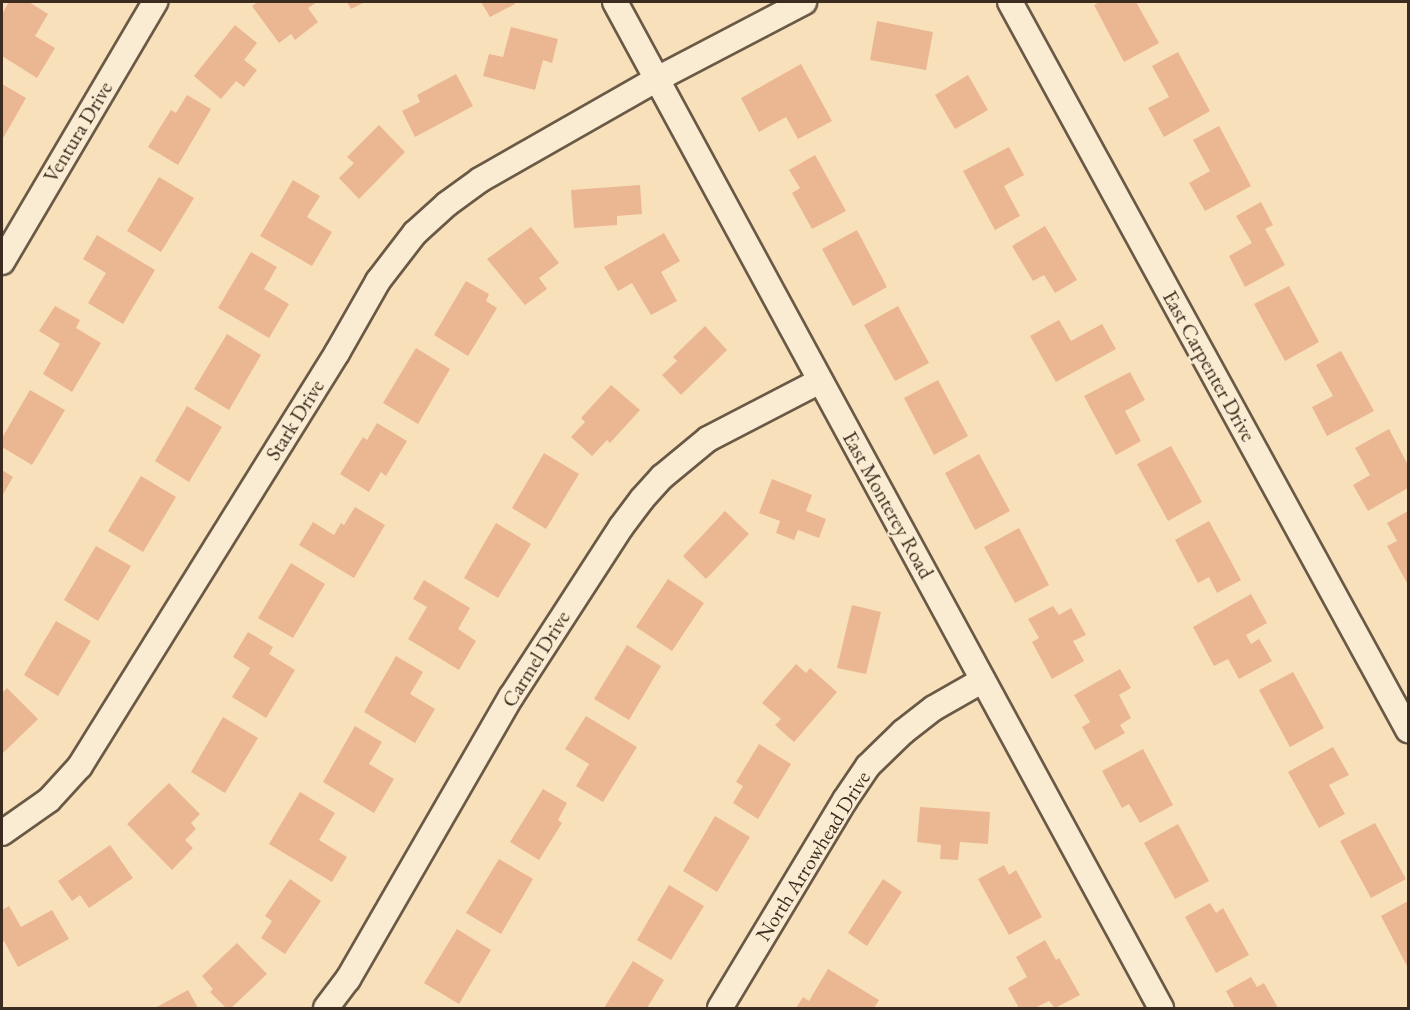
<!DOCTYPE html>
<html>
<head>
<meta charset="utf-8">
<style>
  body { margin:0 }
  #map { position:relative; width:1410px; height:1010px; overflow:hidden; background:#f8e1ba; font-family:"EB Garamond",serif }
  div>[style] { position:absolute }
  .building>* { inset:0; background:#ebb692 }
  .roads { filter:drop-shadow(2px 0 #6a5946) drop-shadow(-2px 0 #6a5946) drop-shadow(0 2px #6a5946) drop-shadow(0 -2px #6a5946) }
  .street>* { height:24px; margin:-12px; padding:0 12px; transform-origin:12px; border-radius:12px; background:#faecd2 }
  span { translate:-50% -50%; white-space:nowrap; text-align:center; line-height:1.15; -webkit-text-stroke:4.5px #faecd2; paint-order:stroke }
  .street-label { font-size:21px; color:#3b2c1f }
  .frame { position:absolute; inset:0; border:3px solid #3b2c1f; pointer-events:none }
</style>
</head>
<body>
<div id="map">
  <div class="building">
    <i style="clip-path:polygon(9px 2px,29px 2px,48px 14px,35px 36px,55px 48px,37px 78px,2px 56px,2px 14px)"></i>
    <i style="clip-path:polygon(258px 2px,317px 2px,308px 8px,318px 22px,295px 40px,291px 34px,279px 43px,252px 6px)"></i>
    <i style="clip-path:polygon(347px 2px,365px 2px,351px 9px)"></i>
    <i style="clip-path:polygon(481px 2px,514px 2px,515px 4px,490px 17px)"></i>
    <i style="clip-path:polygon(1100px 2px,1136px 2px,1159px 43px,1124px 62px,1094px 5px)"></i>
    <i style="clip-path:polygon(877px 21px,933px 32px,926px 70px,870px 60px)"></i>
    <i style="clip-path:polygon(235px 25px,257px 43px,244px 60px,257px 70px,244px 87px,236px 81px,221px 99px,194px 76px)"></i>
    <i style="clip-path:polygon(511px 27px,558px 39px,552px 63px,543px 60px,535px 90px,483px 76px,489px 54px,503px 57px)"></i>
    <i style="clip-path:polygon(1178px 52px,1210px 111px,1164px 137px,1148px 108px,1169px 97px,1152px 66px)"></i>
    <i style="clip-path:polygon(801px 64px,832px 121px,798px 139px,786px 117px,759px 132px,741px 98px)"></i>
    <i style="clip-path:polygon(456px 74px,473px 106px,415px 137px,402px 111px,420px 102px,417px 95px)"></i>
    <i style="clip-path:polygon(968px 75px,988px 110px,955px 129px,935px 95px)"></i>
    <i style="clip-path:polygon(2px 84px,26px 98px,2px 140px)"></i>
    <i style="clip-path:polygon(187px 95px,211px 109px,178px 165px,148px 147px,171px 110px,176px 113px)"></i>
    <i style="clip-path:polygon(379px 125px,405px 152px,359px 199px,339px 178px,354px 163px,347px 157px)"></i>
    <i style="clip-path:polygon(1219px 126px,1251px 186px,1205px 211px,1189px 183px,1210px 171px,1193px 140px)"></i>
    <i style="clip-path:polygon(1009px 147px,1024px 175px,1004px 186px,1020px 216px,995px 230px,963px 171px)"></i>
    <i style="clip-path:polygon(815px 155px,846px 211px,812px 229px,792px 193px,800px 188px,789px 170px)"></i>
    <i style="clip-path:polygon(159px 177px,194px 198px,161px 252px,127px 231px)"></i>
    <i style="clip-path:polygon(293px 180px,320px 196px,307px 217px,332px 232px,312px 266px,260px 236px)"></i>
    <i style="clip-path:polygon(640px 185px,642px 214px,617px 216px,617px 225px,574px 228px,571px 190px)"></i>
    <i style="clip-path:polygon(1261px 202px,1273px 225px,1265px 229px,1285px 265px,1245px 287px,1229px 256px,1252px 243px,1236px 216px)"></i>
    <i style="clip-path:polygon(1045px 226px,1077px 280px,1055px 293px,1044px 275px,1033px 281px,1012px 246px)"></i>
    <i style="clip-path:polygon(531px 227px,559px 263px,539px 278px,547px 289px,525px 305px,487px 259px)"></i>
    <i style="clip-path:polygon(857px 230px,887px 287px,853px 306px,822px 249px)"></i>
    <i style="clip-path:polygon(664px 233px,680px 261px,661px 272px,677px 301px,651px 315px,632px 283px,618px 291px,604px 267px)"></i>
    <i style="clip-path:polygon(97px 235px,155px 270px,123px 324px,88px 303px,106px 273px,83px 259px)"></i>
    <i style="clip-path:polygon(251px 252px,277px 267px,264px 289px,289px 304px,269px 338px,218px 308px)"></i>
    <i style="clip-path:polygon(466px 281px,489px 294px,486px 301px,497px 308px,468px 356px,434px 335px)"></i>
    <i style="clip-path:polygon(1289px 286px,1319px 342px,1285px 361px,1254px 304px)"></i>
    <i style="clip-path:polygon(55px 306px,80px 320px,76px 328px,101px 343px,72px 392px,43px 374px,60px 344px,39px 331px)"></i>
    <i style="clip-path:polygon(898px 306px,929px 363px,895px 381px,864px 325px)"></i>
    <i style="clip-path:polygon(1059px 320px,1071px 341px,1102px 324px,1116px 349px,1056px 382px,1030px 336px)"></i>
    <i style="clip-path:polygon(705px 326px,727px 350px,681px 395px,662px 375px,677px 361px,673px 357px)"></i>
    <i style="clip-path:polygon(227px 334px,261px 355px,229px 410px,194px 389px)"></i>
    <i style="clip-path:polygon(416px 348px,450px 369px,418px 424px,383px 403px)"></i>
    <i style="clip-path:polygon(1341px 351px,1374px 411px,1327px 436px,1312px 407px,1333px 396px,1316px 365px)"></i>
    <i style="clip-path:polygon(1130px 372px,1145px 400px,1125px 411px,1141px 441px,1116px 455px,1084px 396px)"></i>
    <i style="clip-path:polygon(938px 380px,968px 436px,934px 455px,904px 398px)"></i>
    <i style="clip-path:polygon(611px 385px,640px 410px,610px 443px,607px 440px,592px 456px,571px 437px,585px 422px,581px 418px)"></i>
    <i style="clip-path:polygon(30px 390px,65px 410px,32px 465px,2px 447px,2px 438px)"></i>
    <i style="clip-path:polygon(187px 406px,222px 427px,189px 482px,155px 461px)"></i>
    <i style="clip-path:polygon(377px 423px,407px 441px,386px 476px,381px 472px,369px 492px,340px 474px,363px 437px,367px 440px)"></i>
    <i style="clip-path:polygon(1389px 429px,1408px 465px,1408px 488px,1368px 511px,1353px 485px,1370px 475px,1355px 448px)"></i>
    <i style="clip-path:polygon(1171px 446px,1202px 502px,1168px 521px,1137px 464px)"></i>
    <i style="clip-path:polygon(544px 453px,579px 474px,546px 529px,512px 508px)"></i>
    <i style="clip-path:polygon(979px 454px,1010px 511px,975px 530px,945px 473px)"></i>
    <i style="clip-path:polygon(2px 470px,13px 477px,2px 496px)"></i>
    <i style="clip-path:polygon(141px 476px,176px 497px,143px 552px,108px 531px)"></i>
    <i style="clip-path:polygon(772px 479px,812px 495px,806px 511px,826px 519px,819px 538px,798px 530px,794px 540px,776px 533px,780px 521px,759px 513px)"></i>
    <i style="clip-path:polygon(355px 507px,385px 525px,354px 578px,299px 545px,313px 522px,334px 535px,341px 523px,344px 525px)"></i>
    <i style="clip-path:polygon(725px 511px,749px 534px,706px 579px,683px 556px)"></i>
    <i style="clip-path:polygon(1408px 511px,1408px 585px,1387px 546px,1397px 541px,1387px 523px)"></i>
    <i style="clip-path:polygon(1209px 521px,1241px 580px,1217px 593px,1209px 577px,1198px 583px,1175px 540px)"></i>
    <i style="clip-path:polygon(496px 523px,531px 544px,498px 598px,464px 578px)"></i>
    <i style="clip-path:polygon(1019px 528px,1049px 585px,1015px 603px,984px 547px)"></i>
    <i style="clip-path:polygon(96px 546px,131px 566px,98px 621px,64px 600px)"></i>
    <i style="clip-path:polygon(291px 563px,325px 584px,293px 638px,258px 618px)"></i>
    <i style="clip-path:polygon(668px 579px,704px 603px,672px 651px,636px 627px)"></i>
    <i style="clip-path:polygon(424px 580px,470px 608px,458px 629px,476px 641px,459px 670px,408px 639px,427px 607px,413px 599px)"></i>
    <i style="clip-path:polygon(1251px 594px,1267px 623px,1246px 635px,1251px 644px,1259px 639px,1272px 661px,1239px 679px,1228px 659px,1214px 666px,1193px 627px)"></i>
    <i style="clip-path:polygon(852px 605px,881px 612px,866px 674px,837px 668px)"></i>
    <i style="clip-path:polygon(1053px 606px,1059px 615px,1071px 608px,1086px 635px,1073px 641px,1084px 661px,1052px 679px,1032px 642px,1039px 638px,1028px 619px)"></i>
    <i style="clip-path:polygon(56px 621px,91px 641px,58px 696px,24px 675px)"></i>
    <i style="clip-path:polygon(248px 632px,273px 647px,269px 654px,295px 670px,266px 718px,232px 697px,250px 668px,233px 657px)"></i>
    <i style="clip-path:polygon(627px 645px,661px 666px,629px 720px,594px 699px)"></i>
    <i style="clip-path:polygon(396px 656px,423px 672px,410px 694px,435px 709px,415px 743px,364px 712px)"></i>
    <i style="clip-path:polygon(796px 664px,806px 673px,810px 668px,837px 692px,794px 742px,775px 725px,781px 719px,762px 703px)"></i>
    <i style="clip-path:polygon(1120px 669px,1131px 688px,1119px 695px,1131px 718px,1120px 725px,1125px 733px,1095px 750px,1082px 727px,1090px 722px,1074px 695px)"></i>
    <i style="clip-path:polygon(1293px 672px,1324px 728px,1290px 747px,1259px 690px)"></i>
    <i style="clip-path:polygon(7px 688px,38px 719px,2px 754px,2px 693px)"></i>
    <i style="clip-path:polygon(586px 716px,637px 747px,603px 802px,576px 786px,589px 764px,565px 749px)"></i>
    <i style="clip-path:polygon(223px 717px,258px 738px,225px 793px,191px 772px)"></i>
    <i style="clip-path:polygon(355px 726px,382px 742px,369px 764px,394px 779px,374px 813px,323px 782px)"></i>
    <i style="clip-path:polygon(759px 744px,791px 764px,758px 819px,733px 803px,743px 786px,736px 782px)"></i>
    <i style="clip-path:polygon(1333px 747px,1349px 775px,1329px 785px,1345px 814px,1319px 828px,1288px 772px)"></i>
    <i style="clip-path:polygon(1143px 749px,1173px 805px,1140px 823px,1129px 804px,1122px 808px,1102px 771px)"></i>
    <i style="clip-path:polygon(169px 783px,200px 814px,191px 823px,196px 829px,185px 840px,193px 848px,172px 870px,127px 824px)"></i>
    <i style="clip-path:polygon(543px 789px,567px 803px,558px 820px,562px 823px,539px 860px,510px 842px)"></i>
    <i style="clip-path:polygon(300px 792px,335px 813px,319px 840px,347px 857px,332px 882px,269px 844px)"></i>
    <i style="clip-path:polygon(920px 807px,990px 812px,988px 844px,960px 842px,958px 860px,940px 859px,941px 845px,917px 842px)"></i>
    <i style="clip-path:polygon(715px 816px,750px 837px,717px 892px,683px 871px)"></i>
    <i style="clip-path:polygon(1375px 823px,1406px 879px,1371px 898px,1340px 841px)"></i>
    <i style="clip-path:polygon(1178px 824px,1209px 881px,1175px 899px,1144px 843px)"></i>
    <i style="clip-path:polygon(110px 845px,133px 878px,89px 908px,80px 895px,72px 901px,58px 881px)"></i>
    <i style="clip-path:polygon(499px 859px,533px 879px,501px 934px,466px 913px)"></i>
    <i style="clip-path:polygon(1004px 865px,1009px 875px,1016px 870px,1042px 917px,1009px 935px,978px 879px)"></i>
    <i style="clip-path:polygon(290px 879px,321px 901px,285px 954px,261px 938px,272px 921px,265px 916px)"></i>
    <i style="clip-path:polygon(883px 879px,902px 892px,867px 946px,848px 933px)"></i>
    <i style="clip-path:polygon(669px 885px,704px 906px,671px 960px,637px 940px)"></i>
    <i style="clip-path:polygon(1408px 901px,1408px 968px,1381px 916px)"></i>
    <i style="clip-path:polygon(1210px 903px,1216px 913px,1223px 908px,1249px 955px,1216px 973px,1185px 917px)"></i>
    <i style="clip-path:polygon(9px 906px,21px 927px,52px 910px,69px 939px,18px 967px,4px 941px,2px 943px,2px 910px)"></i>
    <i style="clip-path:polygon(457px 929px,491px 950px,459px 1004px,424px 983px)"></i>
    <i style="clip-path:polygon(1045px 940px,1056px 960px,1059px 958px,1080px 995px,1055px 1008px,1049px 1001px,1035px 1008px,1019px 1008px,1008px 988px,1027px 977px,1016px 957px)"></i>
    <i style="clip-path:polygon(237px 943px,267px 974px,231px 1008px,226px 1008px,210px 992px,213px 989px,202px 976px)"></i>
    <i style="clip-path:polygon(633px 961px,664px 980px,647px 1008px,604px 1008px)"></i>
    <i style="clip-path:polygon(828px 969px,879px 1000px,874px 1008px,796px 1008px,803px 997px,809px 1001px)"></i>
    <i style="clip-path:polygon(1251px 977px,1257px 987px,1264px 983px,1278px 1008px,1235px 1008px,1226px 991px)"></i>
    <i style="clip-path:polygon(188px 990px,198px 1008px,155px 1008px)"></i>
  </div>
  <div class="roads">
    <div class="street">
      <i style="left:615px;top:2px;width:1145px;rotate:61.51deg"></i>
      <i style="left:1010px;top:2px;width:830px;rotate:61.33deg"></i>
      <i style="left:2px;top:262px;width:302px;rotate:-59.5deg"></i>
      <i style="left:2px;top:833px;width:57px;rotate:-35.1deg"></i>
      <i style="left:49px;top:800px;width:46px;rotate:-47.6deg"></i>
      <i style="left:80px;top:766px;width:486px;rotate:-58.1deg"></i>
      <i style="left:337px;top:353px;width:83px;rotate:-60.3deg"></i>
      <i style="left:378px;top:281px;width:61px;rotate:-52.4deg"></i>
      <i style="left:415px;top:233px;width:43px;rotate:-42.2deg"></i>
      <i style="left:447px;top:204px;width:41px;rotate:-36deg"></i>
      <i style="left:480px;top:180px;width:204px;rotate:-29.7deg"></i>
      <i style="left:657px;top:79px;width:166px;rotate:-27.6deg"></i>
      <i style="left:326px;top:1008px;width:36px;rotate:-53deg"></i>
      <i style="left:348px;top:979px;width:326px;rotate:-60deg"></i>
      <i style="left:511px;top:697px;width:202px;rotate:-57.1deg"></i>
      <i style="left:621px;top:527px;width:35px;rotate:-53deg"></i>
      <i style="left:642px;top:499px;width:30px;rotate:-48deg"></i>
      <i style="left:662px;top:477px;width:60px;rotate:-39.6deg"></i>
      <i style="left:708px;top:439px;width:126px;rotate:-27.4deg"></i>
      <i style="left:720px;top:1008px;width:243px;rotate:-59deg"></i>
      <i style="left:845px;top:800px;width:41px;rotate:-55.9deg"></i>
      <i style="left:868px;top:766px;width:49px;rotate:-44.2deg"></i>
      <i style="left:903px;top:732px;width:39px;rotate:-38deg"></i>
      <i style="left:934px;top:708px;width:56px;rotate:-29.7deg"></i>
    </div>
  </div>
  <div class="street-label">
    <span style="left:78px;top:132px;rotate:-59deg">Ventura Drive</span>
    <span style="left:1209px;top:366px;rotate:61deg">East Carpenter Drive</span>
    <span style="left:295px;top:420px;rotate:-58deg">Stark Drive</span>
    <span style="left:888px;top:505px;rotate:61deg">East Monterey Road</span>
    <span style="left:536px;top:659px;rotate:-58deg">Carmel Drive</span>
    <span style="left:813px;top:856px;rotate:-58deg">North Arrowhead Drive</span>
  </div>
  <div class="frame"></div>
</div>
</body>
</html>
